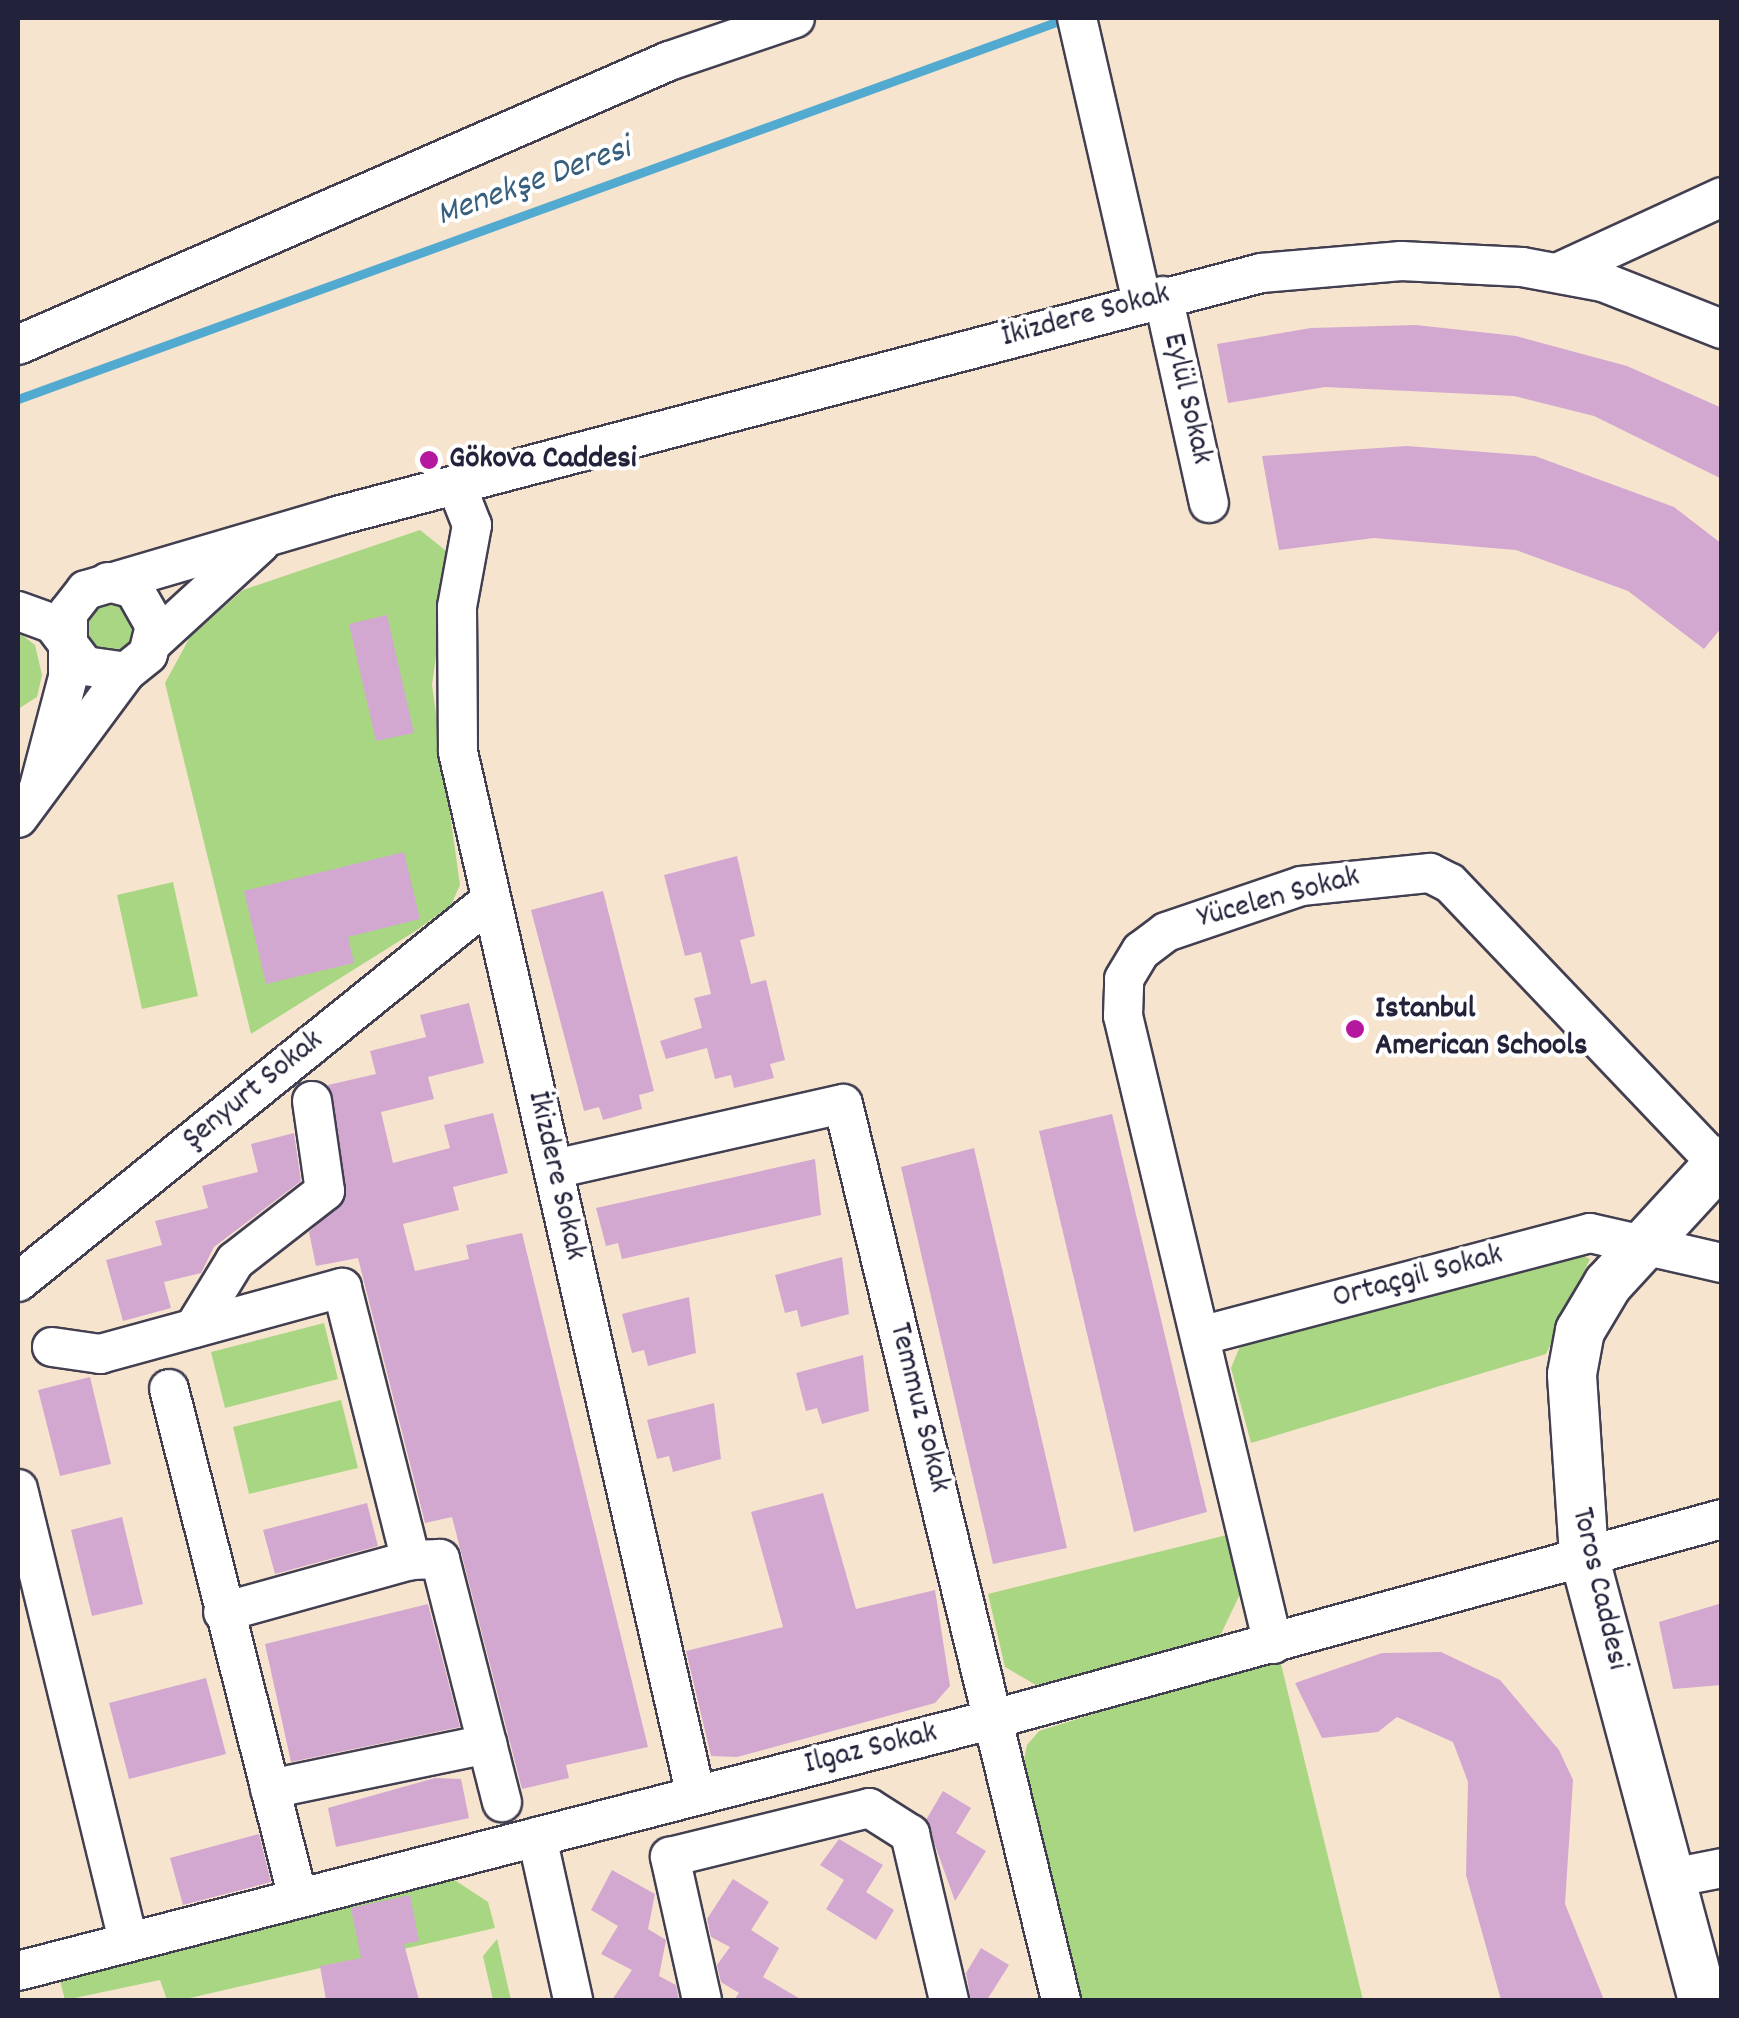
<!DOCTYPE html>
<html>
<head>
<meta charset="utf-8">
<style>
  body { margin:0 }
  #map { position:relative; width:1739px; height:2018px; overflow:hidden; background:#f7e4ce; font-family:Dekko,sans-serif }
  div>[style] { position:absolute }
  .green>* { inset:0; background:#a9d683 }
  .round { border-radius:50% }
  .stream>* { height:9px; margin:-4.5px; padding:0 4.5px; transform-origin:4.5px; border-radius:4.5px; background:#53aad0 }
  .building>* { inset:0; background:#d2a8d1 }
  .roads { filter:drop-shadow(2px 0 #423f51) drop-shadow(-2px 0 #423f51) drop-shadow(0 2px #423f51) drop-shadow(0 -2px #423f51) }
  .minor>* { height:38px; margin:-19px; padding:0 19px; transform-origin:19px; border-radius:19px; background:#fff }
  .major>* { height:48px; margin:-24px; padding:0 24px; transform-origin:24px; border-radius:24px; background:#fff }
  .dots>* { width:28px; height:28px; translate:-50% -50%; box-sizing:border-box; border:5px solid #fff; border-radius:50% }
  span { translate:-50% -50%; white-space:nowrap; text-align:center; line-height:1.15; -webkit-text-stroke:8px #fff; paint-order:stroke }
  .street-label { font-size:32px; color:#22223b }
  .poi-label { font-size:32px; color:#22223b; font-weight:700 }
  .left { translate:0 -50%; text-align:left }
  .water-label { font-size:35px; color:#385f7e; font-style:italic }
  .frame { position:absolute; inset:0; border:20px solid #22223b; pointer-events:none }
</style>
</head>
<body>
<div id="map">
  <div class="green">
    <i style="clip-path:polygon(420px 530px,450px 554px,432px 685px,460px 885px,451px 905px,417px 930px,251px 1034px,165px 683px,190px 637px,243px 590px)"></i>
    <i class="round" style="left:85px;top:601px;width:52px;height:52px"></i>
    <i style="clip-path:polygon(18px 632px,35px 645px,42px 675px,37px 697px,18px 709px)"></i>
    <i style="clip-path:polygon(173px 882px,198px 996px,142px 1009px,117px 895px)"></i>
    <i style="clip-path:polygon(1579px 1254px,1590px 1259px,1546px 1354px,1251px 1443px,1231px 1368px,1243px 1339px)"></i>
    <i style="clip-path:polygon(324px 1323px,338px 1379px,225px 1408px,211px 1352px)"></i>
    <i style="clip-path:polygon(341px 1400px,358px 1468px,249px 1494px,233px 1427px)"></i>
    <i style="clip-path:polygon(1227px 1535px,1241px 1592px,1220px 1636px,1036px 1685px,1005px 1667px,988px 1594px)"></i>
    <i style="clip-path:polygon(1279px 1656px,1363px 2000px,1075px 2000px,1022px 1770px,1027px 1745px,1039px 1731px)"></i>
    <i style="clip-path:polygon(450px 1877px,488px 1902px,495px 1928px,181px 2000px,167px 2000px,160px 1980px,65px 2000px,59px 1977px)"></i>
    <i style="clip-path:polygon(497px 1939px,511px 2000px,493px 2000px,483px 1956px)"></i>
  </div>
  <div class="stream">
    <i style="left:18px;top:399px;width:1116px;rotate:-19.96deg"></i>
  </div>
  <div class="building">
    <i style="clip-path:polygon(1416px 325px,1516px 336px,1627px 366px,1722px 408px,1722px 479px,1594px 416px,1514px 396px,1325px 387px,1228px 403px,1217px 344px,1311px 328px)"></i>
    <i style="clip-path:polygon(1407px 446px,1535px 456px,1674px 507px,1722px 544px,1722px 627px,1704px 649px,1628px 591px,1516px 550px,1374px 538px,1279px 550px,1262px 456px)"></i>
    <i style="clip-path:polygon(387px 615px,414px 733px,376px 741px,349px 624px)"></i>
    <i style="clip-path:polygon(404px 852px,420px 919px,348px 937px,354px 963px,266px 984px,244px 891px)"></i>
    <i style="clip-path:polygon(737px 856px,755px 936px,740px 940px,751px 984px,766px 980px,785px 1060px,770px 1064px,774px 1078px,734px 1088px,731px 1075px,715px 1079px,707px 1048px,666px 1059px,660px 1041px,702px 1028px,694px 998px,711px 994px,701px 952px,685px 956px,664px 875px)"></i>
    <i style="clip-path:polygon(603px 891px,654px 1091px,639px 1095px,642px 1109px,603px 1120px,599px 1107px,584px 1111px,531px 910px)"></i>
    <i style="clip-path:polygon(469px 1003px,484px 1063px,428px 1077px,434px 1099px,381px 1112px,393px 1163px,450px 1148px,444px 1125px,493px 1113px,508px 1173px,453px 1187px,459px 1210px,403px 1224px,415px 1271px,469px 1259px,466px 1245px,522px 1233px,648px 1747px,566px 1765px,569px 1778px,522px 1789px,452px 1517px,425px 1523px,358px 1258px,316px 1266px,309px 1232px,346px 1198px,328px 1085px,376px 1074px,370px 1051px,426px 1037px,420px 1015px)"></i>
    <i style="clip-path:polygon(1112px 1114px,1207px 1512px,1134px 1532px,1039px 1131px)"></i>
    <i style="clip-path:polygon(294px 1133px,301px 1181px,214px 1247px,201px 1273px,164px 1282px,171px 1308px,123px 1321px,106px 1260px,162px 1245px,155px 1221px,208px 1208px,202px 1186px,258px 1172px,251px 1144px)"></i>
    <i style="clip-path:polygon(974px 1148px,1067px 1548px,993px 1564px,901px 1167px)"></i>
    <i style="clip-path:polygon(815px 1159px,821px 1215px,622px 1259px,618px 1243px,606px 1246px,596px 1208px)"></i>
    <i style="clip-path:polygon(842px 1257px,849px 1314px,801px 1327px,797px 1310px,785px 1313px,775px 1275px)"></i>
    <i style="clip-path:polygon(689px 1297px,696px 1353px,648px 1366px,644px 1350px,632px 1353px,622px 1314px)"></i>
    <i style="clip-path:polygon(863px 1355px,869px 1411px,822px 1424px,817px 1408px,806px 1411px,796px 1373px)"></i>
    <i style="clip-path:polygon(90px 1377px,111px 1464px,60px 1476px,38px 1390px)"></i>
    <i style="clip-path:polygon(714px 1403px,721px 1459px,673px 1472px,669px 1456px,657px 1459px,647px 1420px)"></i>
    <i style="clip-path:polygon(823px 1493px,856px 1609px,935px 1590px,950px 1686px,935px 1703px,737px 1757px,711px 1756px,686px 1651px,783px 1627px,751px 1512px)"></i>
    <i style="clip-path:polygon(367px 1503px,378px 1546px,275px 1574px,263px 1530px)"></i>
    <i style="clip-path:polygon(122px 1517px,143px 1604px,92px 1616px,71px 1530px)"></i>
    <i style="clip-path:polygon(1722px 1603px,1722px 1685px,1673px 1689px,1659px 1622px)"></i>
    <i style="clip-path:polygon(428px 1604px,460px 1727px,291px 1762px,265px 1644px)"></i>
    <i style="clip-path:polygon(1441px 1652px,1500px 1680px,1559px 1750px,1573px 1780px,1565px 1904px,1604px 2000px,1501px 2000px,1466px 1875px,1468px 1782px,1453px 1742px,1397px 1717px,1378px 1732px,1322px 1738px,1295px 1683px,1382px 1653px)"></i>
    <i style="clip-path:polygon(206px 1678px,226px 1754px,129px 1779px,109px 1703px)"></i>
    <i style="clip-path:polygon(435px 1778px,461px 1779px,469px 1818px,336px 1847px,328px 1808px)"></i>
    <i style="clip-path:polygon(943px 1791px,971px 1808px,956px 1833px,986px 1851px,955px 1901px,926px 1820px)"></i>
    <i style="clip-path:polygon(259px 1834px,271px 1882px,183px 1905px,170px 1858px)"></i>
    <i style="clip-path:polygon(839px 1839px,883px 1865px,866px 1892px,894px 1910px,876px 1940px,826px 1909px,844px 1880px,820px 1865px)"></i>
    <i style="clip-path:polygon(612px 1870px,655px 1894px,648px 1929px,666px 1940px,659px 1976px,676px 1985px,679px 2000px,612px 2000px,632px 1970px,601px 1954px,618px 1926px,591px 1910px)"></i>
    <i style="clip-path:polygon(733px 1879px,769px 1902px,751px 1930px,779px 1948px,763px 1977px,802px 2000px,734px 2000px,739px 1993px,721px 1982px,717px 1965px,730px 1947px,711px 1937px,707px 1919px)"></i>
    <i style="clip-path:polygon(410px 1895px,419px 1941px,404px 1944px,419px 2000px,326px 2000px,320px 1966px,361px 1958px,351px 1908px)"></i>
    <i style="clip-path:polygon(981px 1948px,1009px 1965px,987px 2000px,971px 2000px,966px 1973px)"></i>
  </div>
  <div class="roads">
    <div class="minor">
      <i style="left:1077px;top:18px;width:290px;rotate:77.1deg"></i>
      <i style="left:1559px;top:272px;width:179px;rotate:-24.7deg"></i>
      <i style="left:1163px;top:296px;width:212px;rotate:77.5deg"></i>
      <i style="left:18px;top:345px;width:710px;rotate:-23.57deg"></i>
      <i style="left:669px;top:61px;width:133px;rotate:-18.8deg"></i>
      <i style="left:457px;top:487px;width:41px;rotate:68.5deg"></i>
      <i style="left:472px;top:525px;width:83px;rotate:100.4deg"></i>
      <i style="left:457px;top:607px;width:145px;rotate:89.6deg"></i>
      <i style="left:458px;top:752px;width:1067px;rotate:77.16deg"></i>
      <i style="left:18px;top:611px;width:37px;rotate:20deg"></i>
      <i style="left:53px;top:624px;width:53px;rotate:52.7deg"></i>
      <i style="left:85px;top:666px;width:41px;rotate:8.3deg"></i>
      <i style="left:126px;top:672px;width:28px;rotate:-39deg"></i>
      <i style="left:148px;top:654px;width:29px;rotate:-76deg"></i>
      <i style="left:155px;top:626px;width:43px;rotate:-119.6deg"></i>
      <i style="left:134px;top:589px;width:27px;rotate:-165deg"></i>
      <i style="left:154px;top:641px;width:144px;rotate:-42.5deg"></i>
      <i style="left:39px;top:787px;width:114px;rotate:-75.2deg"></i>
      <i style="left:68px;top:677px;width:64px;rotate:-90deg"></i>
      <i style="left:68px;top:613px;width:29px;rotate:-52deg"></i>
      <i style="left:86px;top:590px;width:262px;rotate:-16.4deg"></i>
      <i style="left:337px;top:516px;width:955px;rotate:-14.73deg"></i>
      <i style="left:1261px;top:273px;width:141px;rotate:-4.9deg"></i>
      <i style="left:1401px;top:261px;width:121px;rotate:2.8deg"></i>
      <i style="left:1522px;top:267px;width:82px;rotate:10.5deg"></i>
      <i style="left:1603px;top:282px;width:128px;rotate:21.6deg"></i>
      <i style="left:18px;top:818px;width:182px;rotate:-53.5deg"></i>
      <i style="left:554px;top:1169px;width:296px;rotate:-12.7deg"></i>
      <i style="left:843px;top:1104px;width:922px;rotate:76.33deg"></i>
      <i style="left:18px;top:1282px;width:608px;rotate:-38.92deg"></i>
      <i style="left:194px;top:1328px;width:79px;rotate:-58.5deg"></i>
      <i style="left:235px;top:1261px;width:114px;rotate:-37.9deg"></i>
      <i style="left:325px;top:1191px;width:91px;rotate:-98.2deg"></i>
      <i style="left:1200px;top:1336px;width:403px;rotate:-14.8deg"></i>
      <i style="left:1590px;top:1233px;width:135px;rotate:12.8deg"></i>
      <i style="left:52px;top:1347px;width:49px;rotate:8.3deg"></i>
      <i style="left:100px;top:1354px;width:251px;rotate:-15.3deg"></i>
      <i style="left:342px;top:1288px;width:281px;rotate:75.8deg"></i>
      <i style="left:411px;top:1560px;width:195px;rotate:164.5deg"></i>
      <i style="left:169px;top:1389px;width:525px;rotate:75.78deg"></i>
      <i style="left:18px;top:1489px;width:465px;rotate:76.3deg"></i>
      <i style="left:411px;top:1560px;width:29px;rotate:-2deg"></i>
      <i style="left:440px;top:1559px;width:251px;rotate:75.7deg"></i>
      <i style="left:1273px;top:1644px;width:646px;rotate:-103.43deg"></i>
      <i style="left:1123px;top:1016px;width:37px;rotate:-88deg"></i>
      <i style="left:1124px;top:979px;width:33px;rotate:-59deg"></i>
      <i style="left:1141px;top:951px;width:31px;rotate:-37deg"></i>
      <i style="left:1166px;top:932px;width:143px;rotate:-18.8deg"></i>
      <i style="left:1301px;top:886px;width:130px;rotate:-5.8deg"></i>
      <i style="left:1430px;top:873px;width:22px;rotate:27deg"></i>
      <i style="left:1450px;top:883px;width:387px;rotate:46.4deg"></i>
      <i style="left:270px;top:1789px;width:222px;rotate:-11.7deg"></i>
      <i style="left:537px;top:1837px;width:167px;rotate:77.5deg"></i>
      <i style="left:1672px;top:1878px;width:51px;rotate:-11.3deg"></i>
      <i style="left:18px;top:1971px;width:1008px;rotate:-14.48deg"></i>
      <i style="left:994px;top:1719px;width:755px;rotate:-15.36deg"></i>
      <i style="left:702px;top:2000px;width:147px;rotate:-102.6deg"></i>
      <i style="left:670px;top:1857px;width:205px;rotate:-13.8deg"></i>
      <i style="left:869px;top:1808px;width:49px;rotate:32.4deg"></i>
      <i style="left:910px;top:1834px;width:171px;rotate:76.8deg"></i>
    </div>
    <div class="major">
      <i style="left:1703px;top:2000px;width:460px;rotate:-105deg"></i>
      <i style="left:1584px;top:1556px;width:182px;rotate:-93.8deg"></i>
      <i style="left:1572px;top:1374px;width:44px;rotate:-79.5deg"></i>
      <i style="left:1580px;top:1331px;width:55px;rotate:-59.2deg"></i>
      <i style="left:1608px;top:1284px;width:168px;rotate:-47.4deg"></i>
    </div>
  </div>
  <div class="dots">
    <i style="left:429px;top:460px;background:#b5179e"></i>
    <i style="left:1355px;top:1029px;background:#b5179e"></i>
  </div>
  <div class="street-label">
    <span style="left:1086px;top:317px;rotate:-15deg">İkizdere Sokak</span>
    <span style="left:1186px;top:399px;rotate:77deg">Eylül Sokak</span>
    <span style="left:1279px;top:899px;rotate:-15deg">Yücelen Sokak</span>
    <span style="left:254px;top:1091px;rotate:-39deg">Şenyurt Sokak</span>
    <span style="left:555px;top:1176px;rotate:77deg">İkizdere Sokak</span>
    <span style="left:1418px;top:1278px;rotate:-15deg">Ortaçgil Sokak</span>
    <span style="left:918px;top:1408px;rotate:76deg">Temmuz Sokak</span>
    <span style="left:1598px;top:1589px;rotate:77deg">Toros Caddesi</span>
    <span style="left:871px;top:1750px;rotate:-14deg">Ilgaz Sokak</span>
  </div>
  <div class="poi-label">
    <span class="left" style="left:449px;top:460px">Gökova Caddesi</span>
    <span class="left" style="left:1375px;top:1029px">Istanbul<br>American Schools</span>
  </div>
  <div class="water-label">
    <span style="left:534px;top:183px;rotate:-20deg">Menekşe Deresi</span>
  </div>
  <div class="frame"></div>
</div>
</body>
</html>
